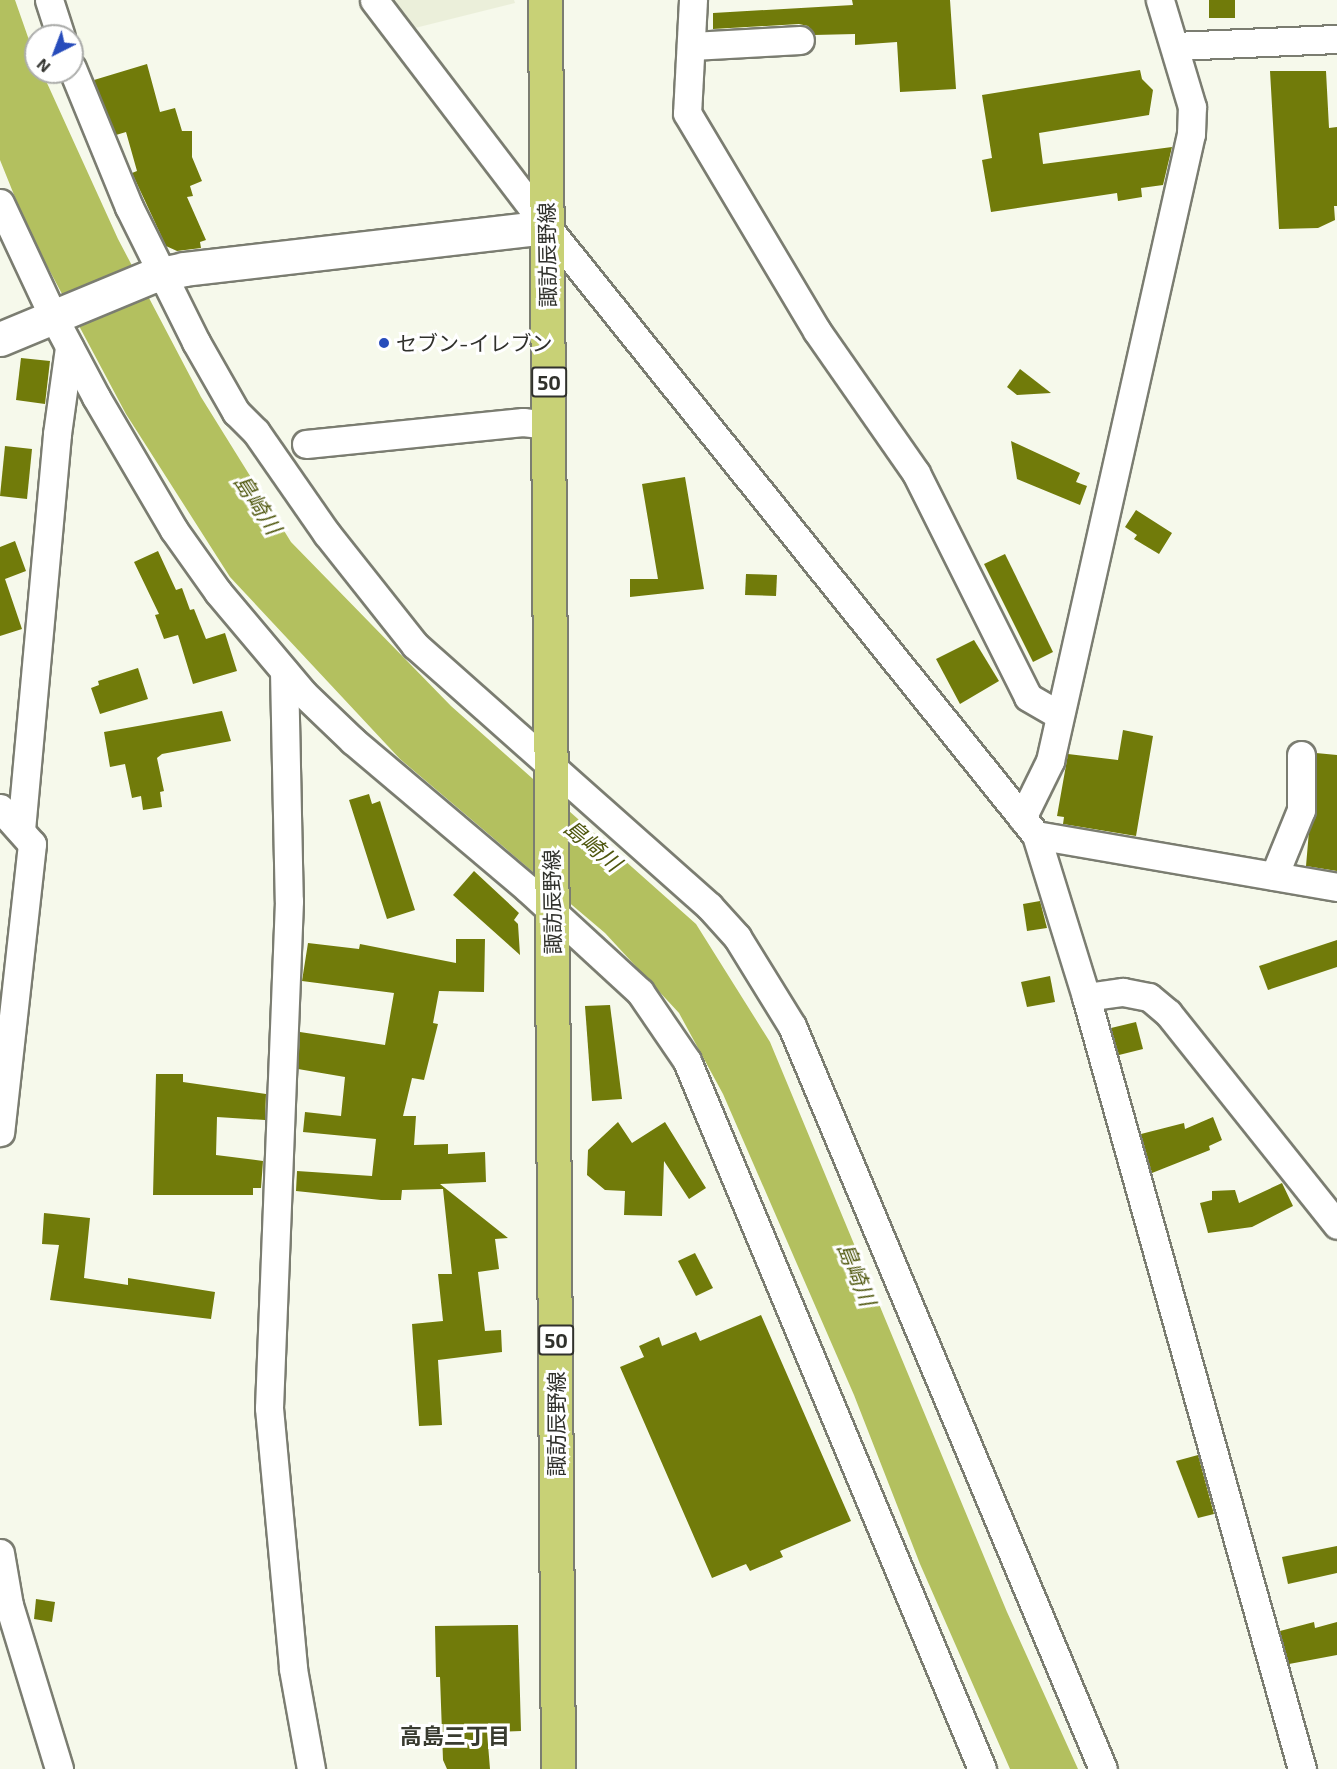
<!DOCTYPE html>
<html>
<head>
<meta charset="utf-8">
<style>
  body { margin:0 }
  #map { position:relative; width:1337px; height:1769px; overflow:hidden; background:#f6f9eb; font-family:"Exo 2","Noto Sans JP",sans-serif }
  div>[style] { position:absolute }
  .built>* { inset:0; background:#ebefda }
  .water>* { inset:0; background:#b3c05f }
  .building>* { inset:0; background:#717b0a }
  .roads { filter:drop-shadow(2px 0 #7b7d71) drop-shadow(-2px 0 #7b7d71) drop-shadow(0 2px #7b7d71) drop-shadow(0 -2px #7b7d71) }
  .street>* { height:27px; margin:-13.5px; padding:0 13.5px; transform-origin:13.5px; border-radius:13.5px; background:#fff }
  .secondary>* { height:33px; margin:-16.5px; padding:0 16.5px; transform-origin:16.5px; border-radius:16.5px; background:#fff }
  .primary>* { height:33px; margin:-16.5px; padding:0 16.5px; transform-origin:16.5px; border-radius:16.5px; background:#c8d176 }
  .dots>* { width:16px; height:16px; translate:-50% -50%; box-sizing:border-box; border:3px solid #fff; border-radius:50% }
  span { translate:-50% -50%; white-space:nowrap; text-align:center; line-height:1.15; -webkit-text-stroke:6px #fff; paint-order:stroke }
  .shield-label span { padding:2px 4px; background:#fff; border:2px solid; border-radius:4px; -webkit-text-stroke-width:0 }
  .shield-label { font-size:20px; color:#30312c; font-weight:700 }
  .street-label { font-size:21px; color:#30312c }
  .poi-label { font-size:21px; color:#30312c }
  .left { translate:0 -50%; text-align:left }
  .water-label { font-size:22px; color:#4f570e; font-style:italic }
  .neighbourhood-label { font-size:22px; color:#393b30; font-weight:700 }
  .north { position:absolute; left:24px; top:24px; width:60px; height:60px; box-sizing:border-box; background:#fff; border:2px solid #acadab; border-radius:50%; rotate:222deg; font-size:16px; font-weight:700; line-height:24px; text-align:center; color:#30312c }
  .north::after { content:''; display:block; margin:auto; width:21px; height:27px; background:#274cbb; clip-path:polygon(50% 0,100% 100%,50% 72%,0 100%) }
</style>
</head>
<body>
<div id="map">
  <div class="built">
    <i style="clip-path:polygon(393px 0,514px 0,515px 3px,415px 28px)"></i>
  </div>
  <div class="water">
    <i style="clip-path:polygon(0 0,15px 0,36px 60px,36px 72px,42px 72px,118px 239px,201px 397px,291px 542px,451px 706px,696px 924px,770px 1042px,1007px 1612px,1078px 1769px,1010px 1769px,920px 1564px,854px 1395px,723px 1094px,679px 1013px,605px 933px,400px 759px,230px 577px,126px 414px,29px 232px,0 160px)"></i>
  </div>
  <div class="building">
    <i style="clip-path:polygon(852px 0,950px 0,956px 89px,900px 92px,897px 42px,855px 45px,855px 34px,814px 35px,808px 26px,799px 24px,713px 29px,713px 13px,853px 5px)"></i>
    <i style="clip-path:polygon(1209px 0,1235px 0,1235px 18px,1209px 18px)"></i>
    <i style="clip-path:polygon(147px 64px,160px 112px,175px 108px,182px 131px,192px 131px,192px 157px,202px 181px,190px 186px,193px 196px,187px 197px,206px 240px,200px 242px,201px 248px,177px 251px,166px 246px,132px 173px,137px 171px,126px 132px,116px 135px,94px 80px)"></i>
    <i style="clip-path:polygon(1140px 70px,1142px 79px,1153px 90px,1149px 115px,1039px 133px,1043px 164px,1172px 147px,1163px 185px,1141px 188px,1142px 197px,1118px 201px,1117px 193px,991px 212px,982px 160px,992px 158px,982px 95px)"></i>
    <i style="clip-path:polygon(1270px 71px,1326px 71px,1329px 128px,1337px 127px,1337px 206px,1334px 206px,1335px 220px,1318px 228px,1279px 229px)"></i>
    <i style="clip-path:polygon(21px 358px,50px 361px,45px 404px,16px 400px)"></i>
    <i style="clip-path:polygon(1020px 369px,1051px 393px,1017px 395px,1007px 387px)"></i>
    <i style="clip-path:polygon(1011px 441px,1080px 473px,1076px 482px,1087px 486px,1080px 505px,1017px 479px)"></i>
    <i style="clip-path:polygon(5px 446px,32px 449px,27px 499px,0 496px)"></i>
    <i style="clip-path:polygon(685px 477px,704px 589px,630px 597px,630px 579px,658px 579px,642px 484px)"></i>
    <i style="clip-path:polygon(1136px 510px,1172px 533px,1159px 554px,1134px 539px,1137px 535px,1125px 527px)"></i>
    <i style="clip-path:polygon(15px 541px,26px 571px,5px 579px,22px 629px,0 636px,0 547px)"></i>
    <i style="clip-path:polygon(158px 551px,176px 590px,182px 588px,190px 610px,194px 609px,206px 639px,225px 633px,237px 671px,193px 684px,178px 635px,164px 639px,155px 615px,159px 614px,134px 562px)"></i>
    <i style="clip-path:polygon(1005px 554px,1053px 652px,1033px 662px,984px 564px)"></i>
    <i style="clip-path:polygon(746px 574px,777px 575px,776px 596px,745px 595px)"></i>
    <i style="clip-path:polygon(974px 640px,999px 681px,960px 704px,936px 659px)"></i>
    <i style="clip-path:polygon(138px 668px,148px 699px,100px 714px,91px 688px,99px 685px,98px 681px)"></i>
    <i style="clip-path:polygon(222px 711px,231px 741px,162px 754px,157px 758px,164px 791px,160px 792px,162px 807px,143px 810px,141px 796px,132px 798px,125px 764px,110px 767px,104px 732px)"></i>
    <i style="clip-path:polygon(1123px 730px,1153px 736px,1136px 836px,1063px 824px,1064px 817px,1057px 816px,1068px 754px,1118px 760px)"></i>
    <i style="clip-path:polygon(1316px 753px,1337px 755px,1337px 871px,1306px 866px,1309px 831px,1317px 810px)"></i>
    <i style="clip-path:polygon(369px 794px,372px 804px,380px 801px,415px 910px,387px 919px,349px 800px)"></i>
    <i style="clip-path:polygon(474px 871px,519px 913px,514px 920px,518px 924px,520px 955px,453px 895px)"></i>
    <i style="clip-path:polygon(1040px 901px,1047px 928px,1027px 931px,1023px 904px)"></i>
    <i style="clip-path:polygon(456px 939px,485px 939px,484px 992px,439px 991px,433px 1023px,438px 1024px,424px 1080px,412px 1078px,403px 1116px,416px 1116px,414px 1145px,448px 1144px,448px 1154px,485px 1152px,486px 1182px,440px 1184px,508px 1238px,495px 1239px,499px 1269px,478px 1272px,485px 1331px,501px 1330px,502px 1352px,438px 1360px,442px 1425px,419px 1426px,412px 1324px,443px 1321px,438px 1274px,452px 1274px,443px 1189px,402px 1190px,401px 1200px,381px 1200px,296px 1191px,297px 1171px,372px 1176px,376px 1139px,303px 1132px,305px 1112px,341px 1116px,345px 1077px,298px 1069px,300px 1032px,385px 1045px,394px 993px,302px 981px,308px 943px,359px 949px,360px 944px,456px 963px)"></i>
    <i style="clip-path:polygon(1337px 940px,1337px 967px,1268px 990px,1259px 966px)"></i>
    <i style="clip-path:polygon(1050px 976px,1055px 1002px,1027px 1007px,1021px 982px)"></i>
    <i style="clip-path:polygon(610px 1005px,622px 1099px,592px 1101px,585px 1006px)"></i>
    <i style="clip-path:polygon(1136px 1022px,1143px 1049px,1119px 1055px,1111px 1028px)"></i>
    <i style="clip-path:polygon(156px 1074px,183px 1074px,183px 1082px,266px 1094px,265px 1120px,217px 1117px,216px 1155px,263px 1161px,261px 1188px,253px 1188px,253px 1195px,153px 1195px)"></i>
    <i style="clip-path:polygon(1213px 1117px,1222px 1140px,1209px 1146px,1210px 1150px,1152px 1173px,1141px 1134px,1184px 1123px,1185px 1129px)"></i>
    <i style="clip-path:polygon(618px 1122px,632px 1143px,665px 1122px,706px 1188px,689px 1199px,664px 1161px,662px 1216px,624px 1215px,625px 1191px,605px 1190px,587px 1175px,588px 1150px)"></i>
    <i style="clip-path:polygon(1282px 1183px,1293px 1206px,1252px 1227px,1208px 1233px,1200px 1203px,1212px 1200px,1212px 1191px,1235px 1190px,1239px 1203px)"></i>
    <i style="clip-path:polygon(44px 1213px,90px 1218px,84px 1278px,128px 1285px,128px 1278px,215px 1292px,211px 1319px,50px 1300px,59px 1245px,42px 1244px)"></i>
    <i style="clip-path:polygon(695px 1253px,713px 1288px,696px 1296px,678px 1261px)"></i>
    <i style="clip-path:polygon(761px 1315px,851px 1521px,780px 1551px,783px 1557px,750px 1571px,746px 1564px,712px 1578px,620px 1367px,644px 1357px,639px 1346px,659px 1337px,662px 1346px,696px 1332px,700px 1341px)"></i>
    <i style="clip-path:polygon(1198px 1455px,1214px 1514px,1198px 1518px,1176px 1461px)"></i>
    <i style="clip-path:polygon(1337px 1546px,1337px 1573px,1288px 1584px,1282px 1557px)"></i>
    <i style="clip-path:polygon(36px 1599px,55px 1602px,52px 1622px,34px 1619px)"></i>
    <i style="clip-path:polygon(1314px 1622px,1315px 1628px,1337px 1622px,1337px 1655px,1289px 1664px,1280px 1631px)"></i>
    <i style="clip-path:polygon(518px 1625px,521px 1731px,487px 1732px,490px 1769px,447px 1769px,443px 1760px,440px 1677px,436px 1677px,435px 1626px)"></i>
  </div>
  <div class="roads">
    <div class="street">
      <i style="left:49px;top:0;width:38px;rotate:72deg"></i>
      <i style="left:374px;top:0;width:285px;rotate:52.7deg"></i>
      <i style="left:547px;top:227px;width:780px;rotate:51.19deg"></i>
      <i style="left:1036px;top:835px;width:170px;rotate:72.8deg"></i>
      <i style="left:1086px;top:997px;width:802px;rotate:74.37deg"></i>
      <i style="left:693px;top:0;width:113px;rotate:93deg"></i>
      <i style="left:687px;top:113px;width:254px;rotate:59.2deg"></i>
      <i style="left:817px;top:331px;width:173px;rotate:55.1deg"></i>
      <i style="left:916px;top:473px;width:250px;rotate:63.4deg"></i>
      <i style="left:1028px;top:697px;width:36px;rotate:30deg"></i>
      <i style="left:692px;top:46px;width:108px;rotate:-3.2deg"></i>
      <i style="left:1175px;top:46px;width:162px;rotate:-2.5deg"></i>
      <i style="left:72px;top:68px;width:150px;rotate:67.7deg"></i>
      <i style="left:129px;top:207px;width:151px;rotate:63.6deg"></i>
      <i style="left:196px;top:342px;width:81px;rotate:60.3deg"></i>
      <i style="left:236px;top:412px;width:28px;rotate:45deg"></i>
      <i style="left:256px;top:432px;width:124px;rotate:55.2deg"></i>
      <i style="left:327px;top:534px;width:142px;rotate:51.6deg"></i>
      <i style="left:415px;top:645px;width:393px;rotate:41.6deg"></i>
      <i style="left:709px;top:906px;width:42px;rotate:47.9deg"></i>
      <i style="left:737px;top:937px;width:105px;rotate:58.3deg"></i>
      <i style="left:792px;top:1026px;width:805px;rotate:67.29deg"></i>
      <i style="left:0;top:203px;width:125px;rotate:64.9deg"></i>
      <i style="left:53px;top:316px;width:92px;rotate:62deg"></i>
      <i style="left:96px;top:397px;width:154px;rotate:59.6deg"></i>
      <i style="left:174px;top:530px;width:76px;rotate:54.6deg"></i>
      <i style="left:218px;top:592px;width:133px;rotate:49.9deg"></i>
      <i style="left:304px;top:694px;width:68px;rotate:43.8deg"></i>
      <i style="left:353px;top:741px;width:229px;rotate:40.2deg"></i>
      <i style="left:528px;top:889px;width:152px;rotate:42.6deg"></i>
      <i style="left:640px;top:992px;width:83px;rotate:55.7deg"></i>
      <i style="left:687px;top:1061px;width:767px;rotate:67.38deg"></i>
      <i style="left:306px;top:444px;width:218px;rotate:-5.8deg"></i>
      <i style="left:523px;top:422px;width:26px;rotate:7deg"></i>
      <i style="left:284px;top:671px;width:230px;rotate:88.8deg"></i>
      <i style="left:289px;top:901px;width:507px;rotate:92.26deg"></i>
      <i style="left:269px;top:1408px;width:262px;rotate:84.7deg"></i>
      <i style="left:293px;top:1669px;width:102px;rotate:79.8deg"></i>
      <i style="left:0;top:808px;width:48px;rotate:48.4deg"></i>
      <i style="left:32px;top:844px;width:290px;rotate:96.3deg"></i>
      <i style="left:1022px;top:818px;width:64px;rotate:-63.8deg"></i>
      <i style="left:1050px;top:761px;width:643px;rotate:-77.33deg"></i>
      <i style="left:1191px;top:134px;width:27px;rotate:-88deg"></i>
      <i style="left:1192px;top:107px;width:112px;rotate:-106.7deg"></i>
      <i style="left:21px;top:830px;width:398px;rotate:-84.8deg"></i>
      <i style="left:57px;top:434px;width:88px;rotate:-82.1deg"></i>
      <i style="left:1036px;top:835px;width:305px;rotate:9.8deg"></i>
      <i style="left:1274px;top:876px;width:71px;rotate:-67.8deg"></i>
      <i style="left:1301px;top:810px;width:55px;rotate:-90deg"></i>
      <i style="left:1086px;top:997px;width:37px;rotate:-8deg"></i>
      <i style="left:1123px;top:992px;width:26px;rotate:11deg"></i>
      <i style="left:1149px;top:997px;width:25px;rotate:40deg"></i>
      <i style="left:1168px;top:1013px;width:271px;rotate:51.4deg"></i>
      <i style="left:0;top:1553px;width:53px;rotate:80.2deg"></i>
      <i style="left:9px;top:1605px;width:171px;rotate:73deg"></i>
    </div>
    <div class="secondary">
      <i style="left:0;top:339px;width:165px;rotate:-22.5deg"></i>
      <i style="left:152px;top:276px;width:33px;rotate:-12deg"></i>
      <i style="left:184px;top:269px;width:365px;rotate:-6.6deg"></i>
    </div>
    <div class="primary">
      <i style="left:545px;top:0;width:1769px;rotate:89.58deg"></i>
    </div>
  </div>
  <div class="dots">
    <i style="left:384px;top:343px;background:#274cbb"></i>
  </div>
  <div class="shield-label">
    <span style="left:549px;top:382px">50</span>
    <span style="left:556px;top:1340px">50</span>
  </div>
  <div class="street-label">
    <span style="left:547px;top:255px;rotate:-91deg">諏訪辰野線</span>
    <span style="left:552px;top:902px;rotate:-91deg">諏訪辰野線</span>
    <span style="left:556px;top:1424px;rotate:-90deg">諏訪辰野線</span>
  </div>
  <div class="poi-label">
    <span class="left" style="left:396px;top:343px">セブン-イレブン</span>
  </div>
  <div class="water-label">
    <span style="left:258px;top:504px;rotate:57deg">島崎川</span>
    <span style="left:593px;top:845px;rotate:40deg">島崎川</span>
    <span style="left:857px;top:1274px;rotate:68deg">島崎川</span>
  </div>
  <div class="neighbourhood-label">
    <span style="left:455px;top:1736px">高島三丁目</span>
  </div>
  <div class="north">N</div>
</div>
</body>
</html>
